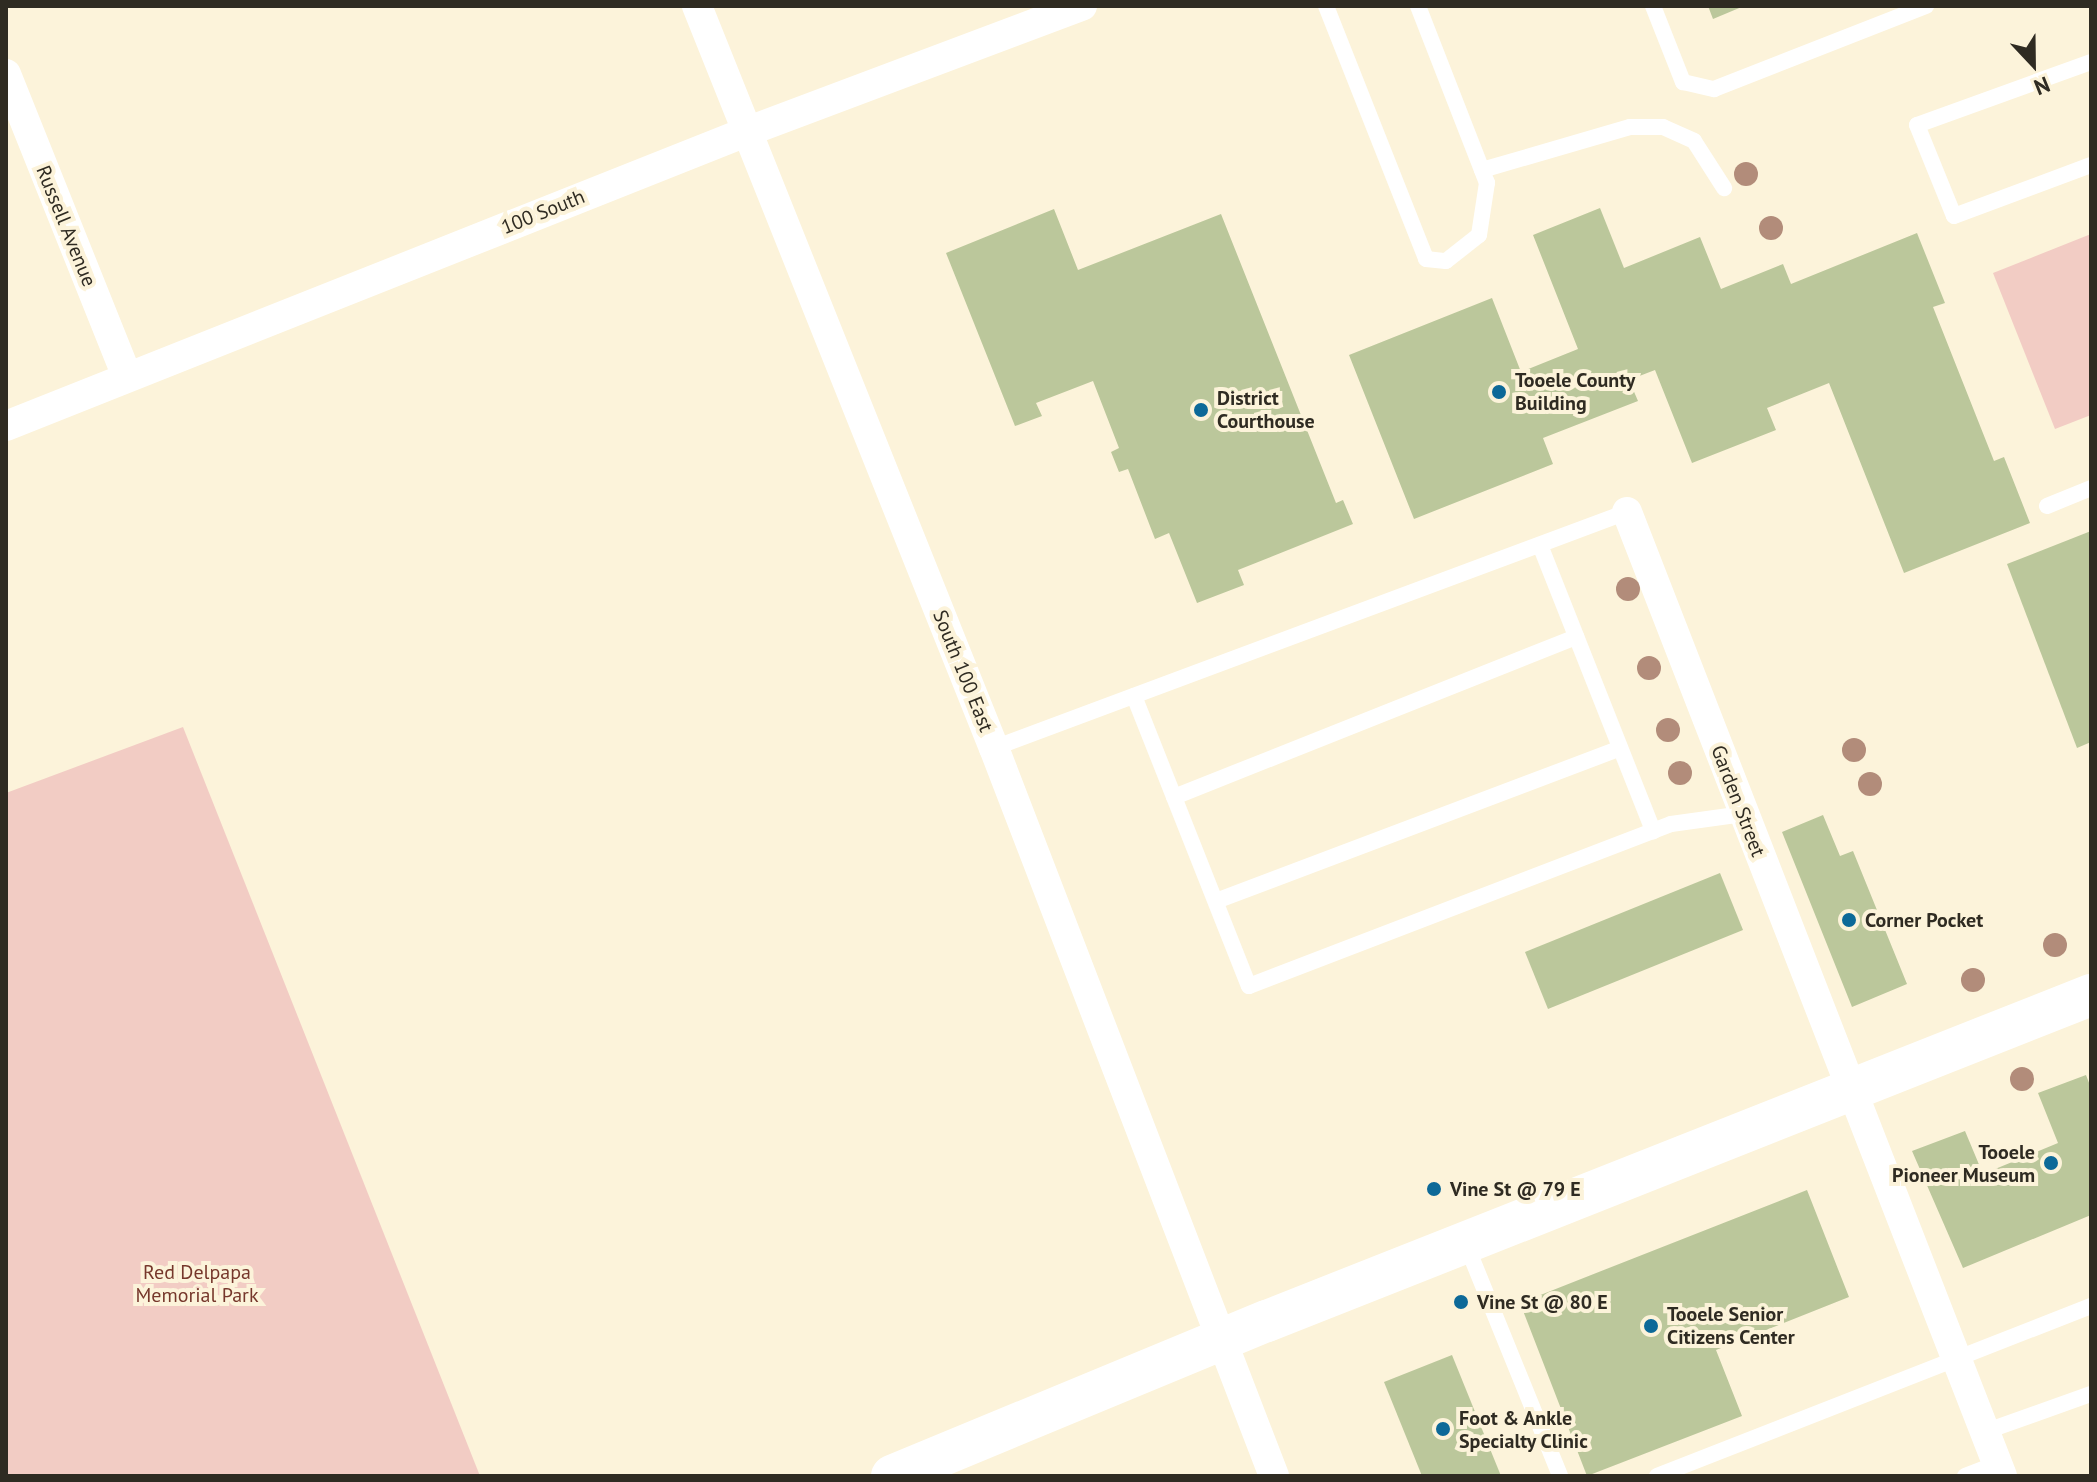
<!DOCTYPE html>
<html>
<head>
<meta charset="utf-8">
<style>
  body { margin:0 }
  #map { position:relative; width:2097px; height:1482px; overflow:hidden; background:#fcf3da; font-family:"PT Sans",sans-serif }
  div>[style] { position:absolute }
  .green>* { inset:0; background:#f2ccc4 }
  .building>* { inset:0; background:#bbc79b }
  .lane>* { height:16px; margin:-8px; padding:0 8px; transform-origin:8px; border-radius:8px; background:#fff }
  .street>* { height:30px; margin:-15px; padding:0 15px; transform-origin:15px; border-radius:15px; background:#fff }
  .secondary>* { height:42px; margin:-21px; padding:0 21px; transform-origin:21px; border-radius:21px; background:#fff }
  .trees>* { width:24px; height:24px; margin:-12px; border-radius:50%; background:#b28c7a }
  .dots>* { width:22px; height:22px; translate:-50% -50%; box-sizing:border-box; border:4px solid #fcf3da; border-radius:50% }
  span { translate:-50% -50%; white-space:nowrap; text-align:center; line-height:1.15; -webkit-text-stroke:8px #fcf3da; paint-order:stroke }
  .street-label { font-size:20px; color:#2f2b22 }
  .poi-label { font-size:20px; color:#2f2b22; font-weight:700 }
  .left { translate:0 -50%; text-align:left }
  .right { translate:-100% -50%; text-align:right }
  .park-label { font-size:20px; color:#76372b }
  .frame { position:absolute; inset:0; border:8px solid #2f2b22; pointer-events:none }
  .north { position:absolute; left:1993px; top:24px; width:80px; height:80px; -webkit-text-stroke:6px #fcf3da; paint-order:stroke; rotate:158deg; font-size:22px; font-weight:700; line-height:32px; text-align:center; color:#2f2b22 }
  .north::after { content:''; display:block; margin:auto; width:28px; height:36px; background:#2f2b22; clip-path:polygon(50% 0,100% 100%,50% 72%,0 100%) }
</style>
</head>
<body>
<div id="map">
  <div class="green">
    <i style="clip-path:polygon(2091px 234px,2091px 415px,2055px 429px,1993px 273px)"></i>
    <i style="clip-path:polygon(183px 727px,480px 1476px,6px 1476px,6px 793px)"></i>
  </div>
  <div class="building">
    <i style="clip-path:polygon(1708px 6px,1744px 6px,1713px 19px)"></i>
    <i style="clip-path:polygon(1600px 208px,1624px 268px,1700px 237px,1721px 289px,1783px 264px,1791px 284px,1917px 233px,1945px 303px,1933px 307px,1994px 461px,2004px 457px,2030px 523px,1904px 573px,1829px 383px,1767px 408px,1776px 430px,1692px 463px,1655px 370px,1629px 380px,1638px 401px,1543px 438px,1553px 464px,1414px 519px,1349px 355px,1492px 298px,1521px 372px,1578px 349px,1533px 235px)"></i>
    <i style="clip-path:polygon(1054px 209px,1078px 270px,1221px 214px,1336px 503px,1343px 500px,1353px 524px,1238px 570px,1244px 585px,1197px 603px,1169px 533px,1155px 539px,1128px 469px,1119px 472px,1111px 452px,1119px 448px,1093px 381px,1036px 403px,1042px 416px,1015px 426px,946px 253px)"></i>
    <i style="clip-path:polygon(2091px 531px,2091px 742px,2077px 748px,2007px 564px)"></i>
    <i style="clip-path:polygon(1823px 815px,1840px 856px,1853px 851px,1907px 984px,1852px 1007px,1782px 832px)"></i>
    <i style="clip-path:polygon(1720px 873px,1743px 930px,1548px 1009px,1525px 952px)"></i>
    <i style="clip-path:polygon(2086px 1075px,2091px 1088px,2091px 1215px,1963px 1268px,1912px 1151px,1965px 1131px,1983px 1174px,2058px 1143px,2038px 1093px)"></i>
    <i style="clip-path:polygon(1807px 1190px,1849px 1297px,1716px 1350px,1742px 1416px,1587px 1476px,1520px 1303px)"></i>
    <i style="clip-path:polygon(1452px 1355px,1501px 1476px,1422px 1476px,1384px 1382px)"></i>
  </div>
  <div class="lane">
    <i style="left:1326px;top:6px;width:272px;rotate:68.4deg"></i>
    <i style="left:1426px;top:259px;width:20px;rotate:6deg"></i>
    <i style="left:1446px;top:261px;width:42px;rotate:-38.2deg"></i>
    <i style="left:1479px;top:235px;width:53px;rotate:-81.3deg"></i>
    <i style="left:1487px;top:183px;width:190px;rotate:-111.3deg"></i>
    <i style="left:1653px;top:6px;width:82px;rotate:68.5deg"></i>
    <i style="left:1683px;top:82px;width:32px;rotate:13deg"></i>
    <i style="left:1714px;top:89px;width:228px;rotate:-21.4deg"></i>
    <i style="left:2091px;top:62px;width:185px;rotate:160.1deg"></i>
    <i style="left:1917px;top:125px;width:98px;rotate:67.9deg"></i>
    <i style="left:1954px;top:216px;width:146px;rotate:-20.4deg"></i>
    <i style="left:1482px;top:170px;width:154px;rotate:-16.2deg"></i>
    <i style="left:1630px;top:127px;width:33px"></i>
    <i style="left:1663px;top:127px;width:34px;rotate:24deg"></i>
    <i style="left:1694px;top:141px;width:56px;rotate:57.4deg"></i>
    <i style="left:2047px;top:506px;width:48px;rotate:-22.2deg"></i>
    <i style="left:1540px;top:545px;width:308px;rotate:68.4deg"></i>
    <i style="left:1134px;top:696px;width:312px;rotate:68.4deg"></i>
    <i style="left:1249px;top:986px;width:452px;rotate:-21deg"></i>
    <i style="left:1671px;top:824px;width:73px;rotate:-7.9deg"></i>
    <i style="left:994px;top:748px;width:676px;rotate:-20.45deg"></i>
    <i style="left:1174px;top:797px;width:433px;rotate:-21.7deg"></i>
    <i style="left:1216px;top:901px;width:432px;rotate:-20.7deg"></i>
    <i style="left:1466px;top:1244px;width:250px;rotate:67.9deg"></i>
    <i style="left:1984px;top:1432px;width:114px;rotate:-19.6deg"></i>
    <i style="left:1657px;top:1476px;width:466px;rotate:-21.4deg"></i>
    <i style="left:1965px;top:1476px;width:34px;rotate:-21deg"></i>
  </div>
  <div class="street">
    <i style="left:697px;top:6px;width:799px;rotate:68.19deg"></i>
    <i style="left:994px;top:748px;width:780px;rotate:68.96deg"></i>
    <i style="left:6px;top:74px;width:326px;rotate:68.2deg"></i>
    <i style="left:6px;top:426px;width:796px;rotate:-21.67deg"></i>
    <i style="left:746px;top:132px;width:359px;rotate:-20.6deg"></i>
    <i style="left:1627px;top:512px;width:1034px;rotate:68.74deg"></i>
  </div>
  <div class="secondary">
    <i style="left:892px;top:1476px;width:406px;rotate:-22.5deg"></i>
    <i style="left:1267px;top:1321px;width:886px;rotate:-21.59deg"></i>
  </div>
  <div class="trees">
    <i style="left:1746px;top:174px"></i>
    <i style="left:1771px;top:228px"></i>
    <i style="left:1628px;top:589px"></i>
    <i style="left:1649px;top:668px"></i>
    <i style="left:1668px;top:730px"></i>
    <i style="left:1854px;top:750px"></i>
    <i style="left:1680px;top:773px"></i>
    <i style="left:1870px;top:784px"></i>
    <i style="left:2055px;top:945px"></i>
    <i style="left:1973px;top:980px"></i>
    <i style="left:2022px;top:1079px"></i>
  </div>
  <div class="dots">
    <i style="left:1499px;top:392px;background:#0d6998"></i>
    <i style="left:1201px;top:410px;background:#0d6998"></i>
    <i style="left:1849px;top:920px;background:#0d6998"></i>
    <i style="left:2051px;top:1163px;background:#0d6998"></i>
    <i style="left:1434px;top:1189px;background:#0d6998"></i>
    <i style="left:1461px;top:1302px;background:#0d6998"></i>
    <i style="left:1651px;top:1326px;background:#0d6998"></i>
    <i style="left:1443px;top:1429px;background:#0d6998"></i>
  </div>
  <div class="street-label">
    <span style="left:543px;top:212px;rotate:-22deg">100 South</span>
    <span style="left:66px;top:226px;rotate:68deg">Russell Avenue</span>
    <span style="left:963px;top:671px;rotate:68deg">South 100 East</span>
    <span style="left:1738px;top:801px;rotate:69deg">Garden Street</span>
  </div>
  <div class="poi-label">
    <span class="left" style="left:1515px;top:392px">Tooele County<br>Building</span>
    <span class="left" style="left:1217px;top:410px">District<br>Courthouse</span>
    <span class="left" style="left:1865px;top:920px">Corner Pocket</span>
    <span class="right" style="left:2035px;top:1164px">Tooele<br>Pioneer Museum</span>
    <span class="left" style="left:1450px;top:1189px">Vine St @ 79 E</span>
    <span class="left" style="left:1477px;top:1302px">Vine St @ 80 E</span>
    <span class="left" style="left:1667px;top:1326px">Tooele Senior<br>Citizens Center</span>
    <span class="left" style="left:1459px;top:1430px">Foot &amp; Ankle<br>Specialty Clinic</span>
  </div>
  <div class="park-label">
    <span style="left:197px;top:1284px">Red Delpapa<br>Memorial Park</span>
  </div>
  <div class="frame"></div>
  <div class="north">N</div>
</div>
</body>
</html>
